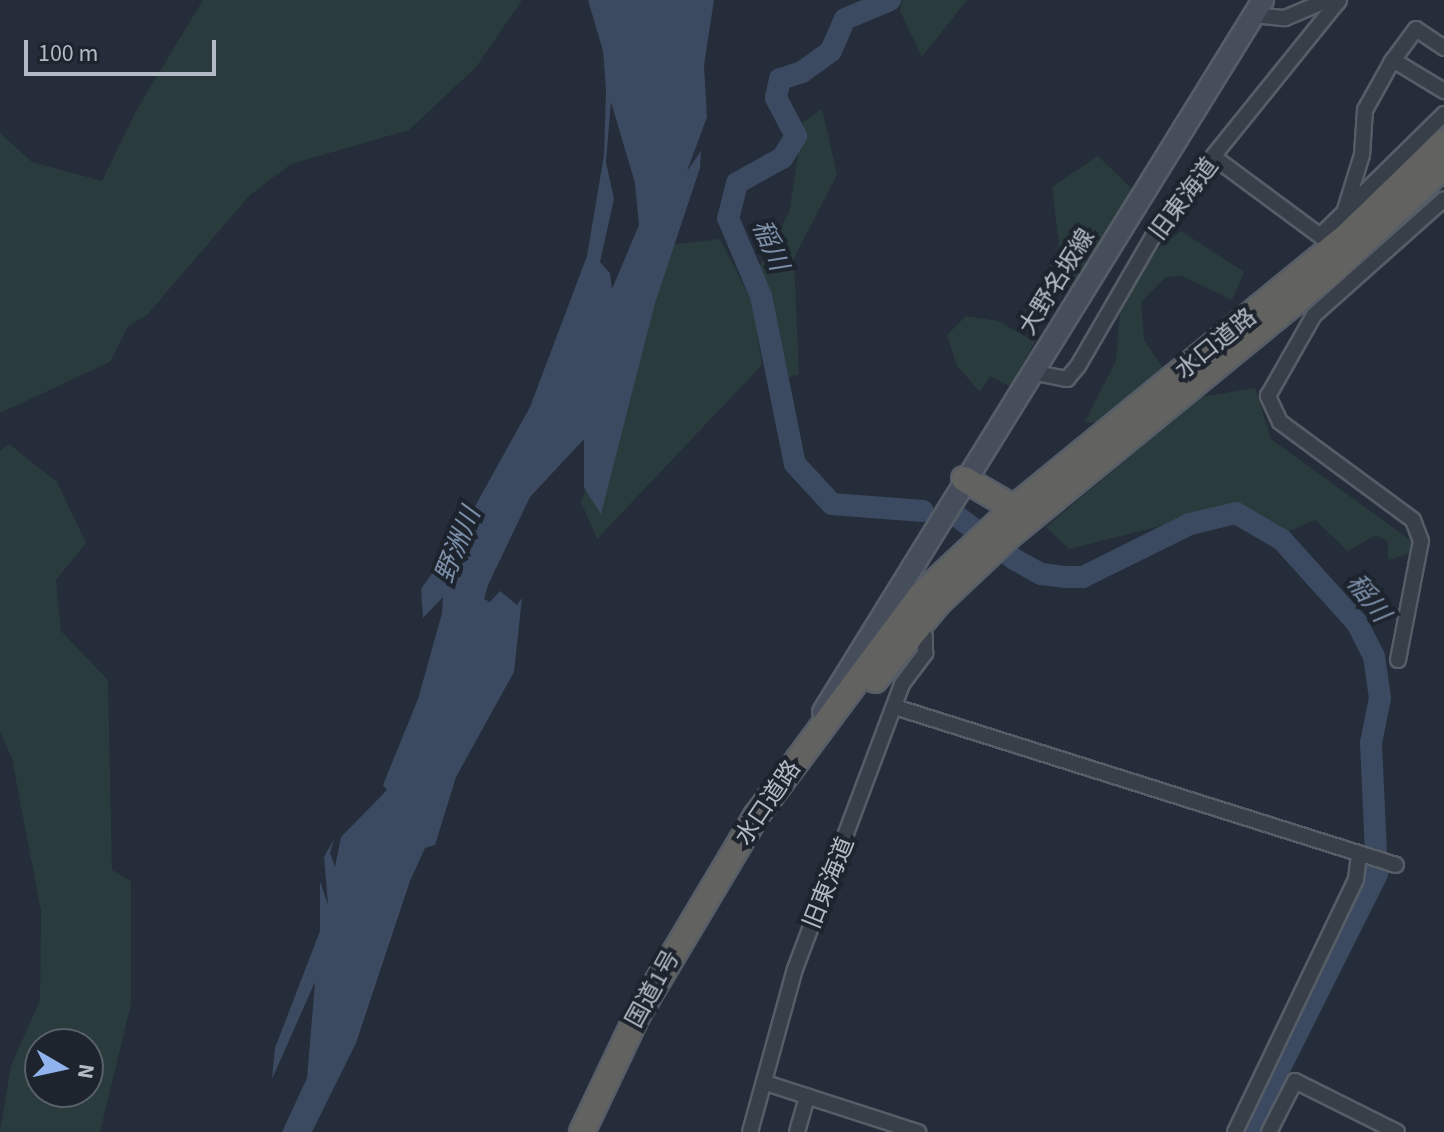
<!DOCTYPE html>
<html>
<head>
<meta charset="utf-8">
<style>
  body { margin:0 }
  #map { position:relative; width:1444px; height:1132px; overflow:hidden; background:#242d39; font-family:"Source Sans 3","Noto Sans JP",sans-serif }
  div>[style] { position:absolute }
  .green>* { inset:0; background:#293b3c }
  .water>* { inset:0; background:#3b4a60 }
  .river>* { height:22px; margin:-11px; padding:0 11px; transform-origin:11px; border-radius:11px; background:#3b4a60 }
  .roads { filter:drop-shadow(2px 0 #565d67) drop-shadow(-2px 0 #565d67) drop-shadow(0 2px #565d67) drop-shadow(0 -2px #565d67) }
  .minor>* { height:14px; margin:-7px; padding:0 7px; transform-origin:7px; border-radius:7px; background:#383f49 }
  .secondary>* { height:20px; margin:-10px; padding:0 10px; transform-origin:10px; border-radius:10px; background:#464e5c }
  .trunk>* { height:24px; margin:-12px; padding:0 12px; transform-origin:12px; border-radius:12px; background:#626260 }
  span { translate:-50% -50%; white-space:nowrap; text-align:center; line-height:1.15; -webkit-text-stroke:8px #1d242e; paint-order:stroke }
  .street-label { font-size:24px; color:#b3bac5 }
  .water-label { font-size:26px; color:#7d90aa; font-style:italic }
  .north { position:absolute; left:24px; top:1028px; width:80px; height:80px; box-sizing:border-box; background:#1d242e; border:2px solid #59606a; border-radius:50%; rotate:99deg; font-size:22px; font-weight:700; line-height:32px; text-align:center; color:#b3bac5 }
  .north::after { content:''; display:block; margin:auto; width:28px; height:36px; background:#90b3ee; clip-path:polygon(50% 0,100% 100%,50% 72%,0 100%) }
  .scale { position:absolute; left:24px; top:40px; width:192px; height:36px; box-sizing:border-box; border:4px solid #b3bac5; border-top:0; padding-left:10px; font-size:24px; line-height:28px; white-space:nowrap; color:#b3bac5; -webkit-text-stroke:6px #1d242e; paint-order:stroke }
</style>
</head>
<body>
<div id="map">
  <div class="green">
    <i style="clip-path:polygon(203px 0,522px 0,477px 66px,409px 130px,291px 164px,250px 195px,147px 315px,128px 326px,110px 362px,0 413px,0 133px,32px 162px,102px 181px,137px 109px)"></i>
    <i style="clip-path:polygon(902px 0,967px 0,922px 57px,900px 11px)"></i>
    <i style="clip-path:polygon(822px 109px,837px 175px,794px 258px,799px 374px,789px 378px,759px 268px,789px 213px,803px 122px)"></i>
    <i style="clip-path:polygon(1098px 156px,1132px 189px,1075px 289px,1064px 284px,1052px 187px)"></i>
    <i style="clip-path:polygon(1181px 231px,1244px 272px,1232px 300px,1182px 276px,1166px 277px,1141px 302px,1144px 340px,1166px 372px,1102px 422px,1084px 423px,1116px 361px,1120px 310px,1152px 253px)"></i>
    <i style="clip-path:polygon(720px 239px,753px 303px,762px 365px,597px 539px,581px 502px,668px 245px)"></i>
    <i style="clip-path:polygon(966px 316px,998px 321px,1035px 342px,1011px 387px,990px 376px,980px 392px,957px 366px,947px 335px)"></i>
    <i style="clip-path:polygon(1255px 388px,1271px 439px,1413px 542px,1411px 553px,1388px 560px,1388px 542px,1376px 535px,1348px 551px,1315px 520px,1280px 535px,1232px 508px,1069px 549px,1046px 527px,1200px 397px)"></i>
    <i style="clip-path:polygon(evenodd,9px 444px,57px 482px,86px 543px,56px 580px,61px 631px,108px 680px,112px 870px,131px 881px,131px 1004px,100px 1132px,0 1132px,11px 1066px,40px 1000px,41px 911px,12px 759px,0 732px,0 451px,9px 444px,40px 1044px,88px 1044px,88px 1092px,40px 1092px,40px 1044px)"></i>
  </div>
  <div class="water">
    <i style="clip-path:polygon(evenodd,588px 0,714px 0,704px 65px,707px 117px,687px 171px,701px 151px,700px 168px,655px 303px,601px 514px,584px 488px,584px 439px,530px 497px,488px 585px,484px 599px,490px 602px,500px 591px,517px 605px,522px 598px,514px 672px,456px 777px,435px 845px,425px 848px,410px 881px,356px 1043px,312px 1132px,282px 1132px,307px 1078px,315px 982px,272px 1079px,275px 1048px,320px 931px,320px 881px,328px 905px,324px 857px,334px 839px,330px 853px,335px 867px,341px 837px,387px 790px,383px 785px,418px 699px,442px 613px,443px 597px,423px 618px,421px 589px,458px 537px,530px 407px,587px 256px,604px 155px,606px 90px,603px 51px,588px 0,611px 102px,635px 183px,639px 225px,612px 289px,610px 273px,600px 262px,614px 199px,606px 162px,611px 102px)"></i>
  </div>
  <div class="river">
    <i style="left:890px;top:0;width:49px;rotate:157.1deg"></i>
    <i style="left:845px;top:19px;width:35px;rotate:114deg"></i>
    <i style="left:831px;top:51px;width:36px;rotate:144deg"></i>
    <i style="left:802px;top:72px;width:23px;rotate:162deg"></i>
    <i style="left:780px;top:79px;width:19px;rotate:102deg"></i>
    <i style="left:776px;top:98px;width:43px;rotate:62.2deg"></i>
    <i style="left:796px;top:136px;width:26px;rotate:122deg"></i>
    <i style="left:782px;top:158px;width:51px;rotate:150.9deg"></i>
    <i style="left:737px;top:183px;width:36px;rotate:104deg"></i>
    <i style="left:728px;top:218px;width:85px;rotate:67.1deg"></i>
    <i style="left:761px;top:296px;width:171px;rotate:78.6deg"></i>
    <i style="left:795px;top:464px;width:54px;rotate:47.2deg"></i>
    <i style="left:832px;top:504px;width:91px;rotate:4.4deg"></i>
    <i style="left:958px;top:517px;width:70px;rotate:36.9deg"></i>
    <i style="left:1014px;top:559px;width:31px;rotate:29deg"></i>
    <i style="left:1041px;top:574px;width:24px;rotate:7deg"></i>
    <i style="left:1065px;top:577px;width:18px"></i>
    <i style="left:1083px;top:577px;width:119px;rotate:-26.4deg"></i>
    <i style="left:1190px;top:524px;width:47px;rotate:-13.4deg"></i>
    <i style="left:1236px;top:513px;width:53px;rotate:30.4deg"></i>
    <i style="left:1282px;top:540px;width:112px;rotate:47.9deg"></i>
    <i style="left:1357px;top:623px;width:37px;rotate:63deg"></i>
    <i style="left:1374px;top:656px;width:42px;rotate:81.9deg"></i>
    <i style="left:1380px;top:698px;width:46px;rotate:101.3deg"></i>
    <i style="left:1371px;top:743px;width:131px;rotate:87.4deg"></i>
    <i style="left:1377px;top:874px;width:288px;rotate:116.6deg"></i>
  </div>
  <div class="roads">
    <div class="minor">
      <i style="left:1254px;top:15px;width:31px;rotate:6deg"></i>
      <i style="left:1285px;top:18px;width:43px;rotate:-23deg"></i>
      <i style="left:1325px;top:1px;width:13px;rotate:4deg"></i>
      <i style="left:1393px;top:60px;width:60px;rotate:31.3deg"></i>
      <i style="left:1215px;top:158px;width:138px;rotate:36.5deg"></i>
      <i style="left:1344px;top:213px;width:61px;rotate:-72.8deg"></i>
      <i style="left:1362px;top:155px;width:45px;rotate:-86.2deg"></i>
      <i style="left:1365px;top:110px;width:54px;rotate:-61deg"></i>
      <i style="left:1391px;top:63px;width:42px;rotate:-53.7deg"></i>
      <i style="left:1416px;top:29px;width:34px;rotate:34deg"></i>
      <i style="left:1321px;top:235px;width:173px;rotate:-44.5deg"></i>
      <i style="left:1031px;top:372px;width:37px;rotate:11deg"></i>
      <i style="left:1067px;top:379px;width:17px;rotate:-50deg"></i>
      <i style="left:1078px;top:366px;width:173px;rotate:-59.9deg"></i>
      <i style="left:1165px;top:216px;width:277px;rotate:-51.1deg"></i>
      <i style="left:1398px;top:660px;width:121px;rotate:-79.1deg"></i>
      <i style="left:1421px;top:541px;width:22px;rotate:-111deg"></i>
      <i style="left:1413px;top:520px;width:165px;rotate:-143.6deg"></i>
      <i style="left:1280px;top:422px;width:29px;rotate:-115deg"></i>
      <i style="left:1268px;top:396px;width:93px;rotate:-60.4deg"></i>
      <i style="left:1314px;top:315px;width:174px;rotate:-41.7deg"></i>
      <i style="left:895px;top:707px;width:525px;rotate:17.5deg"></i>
      <i style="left:766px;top:1083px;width:160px;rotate:17.9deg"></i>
      <i style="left:750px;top:1132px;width:169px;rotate:-74.6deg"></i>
      <i style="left:795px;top:969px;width:304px;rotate:-69.4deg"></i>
      <i style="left:902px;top:684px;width:39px;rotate:-53deg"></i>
      <i style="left:925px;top:653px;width:16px;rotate:-90deg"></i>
      <i style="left:925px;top:637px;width:16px;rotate:-130deg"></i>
      <i style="left:797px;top:1132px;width:37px;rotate:-74deg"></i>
      <i style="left:1235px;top:1132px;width:280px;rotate:-64.4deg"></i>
      <i style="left:1356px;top:879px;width:24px;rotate:-83deg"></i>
      <i style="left:1269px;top:1132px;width:57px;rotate:-63deg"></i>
      <i style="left:1295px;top:1081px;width:114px;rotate:26.6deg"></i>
    </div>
    <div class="secondary">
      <i style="left:823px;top:712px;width:837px;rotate:-58.28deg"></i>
    </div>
    <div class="trunk">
      <i style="left:964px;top:479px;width:58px;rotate:30.1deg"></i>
      <i style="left:875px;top:680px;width:99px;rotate:-50.7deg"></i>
      <i style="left:938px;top:603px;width:98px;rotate:-43.3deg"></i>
      <i style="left:1009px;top:536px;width:412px;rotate:-39.3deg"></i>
      <i style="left:1328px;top:275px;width:159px;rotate:-43.2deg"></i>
      <i style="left:582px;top:1132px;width:131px;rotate:-64.6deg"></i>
      <i style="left:638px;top:1014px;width:230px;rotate:-59.2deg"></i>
      <i style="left:756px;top:816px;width:274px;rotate:-53.3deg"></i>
      <i style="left:920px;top:596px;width:129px;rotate:-43.1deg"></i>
      <i style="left:1014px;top:508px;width:424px;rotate:-39.3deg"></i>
      <i style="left:1342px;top:240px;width:141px;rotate:-43.9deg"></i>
    </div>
  </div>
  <div class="street-label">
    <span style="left:1184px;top:199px;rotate:-53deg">旧東海道</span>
    <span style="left:1057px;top:282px;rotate:-58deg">大野名坂線</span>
    <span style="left:1216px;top:344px;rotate:-39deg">水口道路</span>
    <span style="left:768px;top:803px;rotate:-56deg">水口道路</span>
    <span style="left:829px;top:883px;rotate:-68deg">旧東海道</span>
    <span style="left:653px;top:989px;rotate:-61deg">国道1号</span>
  </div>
  <div class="water-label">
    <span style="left:770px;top:245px;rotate:67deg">稲川</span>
    <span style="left:458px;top:545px;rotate:-68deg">野洲川</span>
    <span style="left:1368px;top:598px;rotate:53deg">稲川</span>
  </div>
  <div class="north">N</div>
  <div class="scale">100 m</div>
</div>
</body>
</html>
